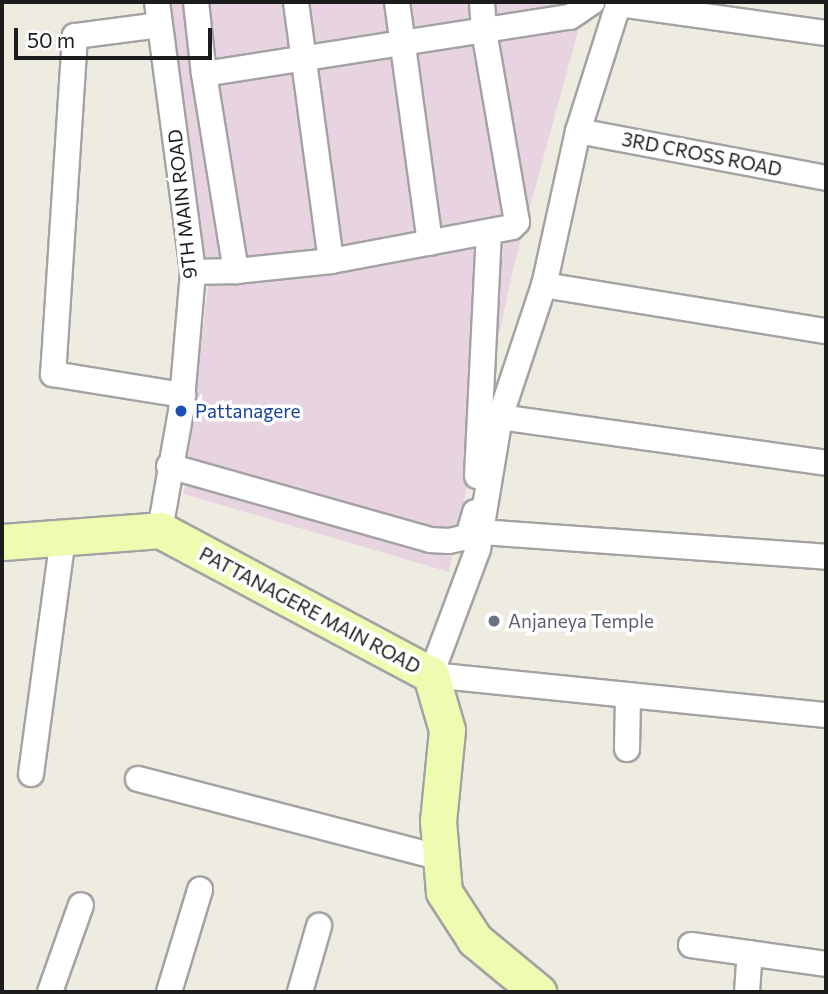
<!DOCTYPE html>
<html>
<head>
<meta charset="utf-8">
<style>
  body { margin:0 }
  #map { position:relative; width:828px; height:994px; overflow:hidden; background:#eeece1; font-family:Commissioner,sans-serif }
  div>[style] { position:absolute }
  .industrial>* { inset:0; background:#e8d3e1 }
  .roads { filter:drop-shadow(2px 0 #a3a3a3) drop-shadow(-2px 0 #a3a3a3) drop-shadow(0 2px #a3a3a3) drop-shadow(0 -2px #a3a3a3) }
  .street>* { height:24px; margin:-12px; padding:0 12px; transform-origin:12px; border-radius:12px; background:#fff }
  .secondary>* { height:35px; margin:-17.5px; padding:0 17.5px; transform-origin:17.5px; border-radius:17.5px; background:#eefcb2 }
  .dots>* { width:19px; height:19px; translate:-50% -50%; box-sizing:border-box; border:4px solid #fff; border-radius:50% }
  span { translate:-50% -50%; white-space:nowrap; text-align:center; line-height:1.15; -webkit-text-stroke:7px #fff; paint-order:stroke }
  .street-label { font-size:19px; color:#1c1c1c }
  .transit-label { font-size:19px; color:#164399 }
  .left { translate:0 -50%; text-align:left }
  .worship-label { font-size:19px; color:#5b616d }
  .frame { position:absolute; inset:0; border:4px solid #1c1c1c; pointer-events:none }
  .scale { position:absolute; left:14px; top:28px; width:198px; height:32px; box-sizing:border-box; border:4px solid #1c1c1c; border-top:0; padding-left:9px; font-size:21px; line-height:24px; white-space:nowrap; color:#1c1c1c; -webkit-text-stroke:5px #fff; paint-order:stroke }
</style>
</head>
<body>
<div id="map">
  <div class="industrial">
    <i style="clip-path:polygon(171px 2px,586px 2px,513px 269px,449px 572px,184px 494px,208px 286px)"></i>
  </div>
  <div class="roads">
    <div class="street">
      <i style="left:157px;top:2px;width:272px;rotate:82.4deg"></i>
      <i style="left:193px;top:272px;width:140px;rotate:94.9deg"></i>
      <i style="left:181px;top:411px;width:121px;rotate:100deg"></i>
      <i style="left:196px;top:2px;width:72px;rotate:83.7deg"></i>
      <i style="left:204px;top:74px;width:370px;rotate:-8.9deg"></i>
      <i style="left:570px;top:17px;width:27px;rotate:-34deg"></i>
      <i style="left:296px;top:2px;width:261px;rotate:82.3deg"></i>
      <i style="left:397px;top:2px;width:243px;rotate:82.2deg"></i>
      <i style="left:619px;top:2px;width:135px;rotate:107.6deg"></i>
      <i style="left:578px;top:131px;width:158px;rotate:102.4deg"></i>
      <i style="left:544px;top:285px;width:139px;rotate:108.4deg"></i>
      <i style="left:500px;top:417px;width:134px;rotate:99.5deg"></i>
      <i style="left:478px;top:549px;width:134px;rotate:110.5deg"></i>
      <i style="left:431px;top:675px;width:397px;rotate:5.8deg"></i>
      <i style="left:619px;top:4px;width:209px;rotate:8deg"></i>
      <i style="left:160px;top:25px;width:86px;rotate:172.6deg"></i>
      <i style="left:75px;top:36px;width:339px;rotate:93.7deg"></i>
      <i style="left:53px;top:374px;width:132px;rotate:9.2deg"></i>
      <i style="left:204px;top:74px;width:200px;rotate:80.8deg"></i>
      <i style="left:236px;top:271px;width:96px;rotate:-6deg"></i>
      <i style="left:331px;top:261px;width:184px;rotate:-10.6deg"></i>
      <i style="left:512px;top:227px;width:7px;rotate:-45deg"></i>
      <i style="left:517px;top:222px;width:194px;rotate:-99.8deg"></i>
      <i style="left:484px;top:31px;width:29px;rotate:-94deg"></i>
      <i style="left:578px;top:131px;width:252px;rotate:10.7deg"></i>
      <i style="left:193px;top:272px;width:43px;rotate:-1.3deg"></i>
      <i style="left:544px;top:285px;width:286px;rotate:9.3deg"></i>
      <i style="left:500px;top:417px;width:329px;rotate:8deg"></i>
      <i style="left:169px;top:466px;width:271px;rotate:15.8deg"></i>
      <i style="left:430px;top:540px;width:19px;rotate:3deg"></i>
      <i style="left:449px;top:541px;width:19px;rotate:-12deg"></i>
      <i style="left:468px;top:537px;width:26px;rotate:-74deg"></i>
      <i style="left:477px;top:476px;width:244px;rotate:-87.2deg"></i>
      <i style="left:481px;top:532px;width:346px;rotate:4.1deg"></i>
      <i style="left:627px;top:749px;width:54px;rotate:-88.9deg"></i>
      <i style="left:31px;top:774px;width:240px;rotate:-82.3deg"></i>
      <i style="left:138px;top:779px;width:313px;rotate:14.6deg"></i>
      <i style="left:691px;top:945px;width:136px;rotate:8deg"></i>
      <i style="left:50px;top:992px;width:92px;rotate:-70.4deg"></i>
      <i style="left:169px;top:992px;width:107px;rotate:-73.1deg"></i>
      <i style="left:300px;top:992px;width:69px;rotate:-73.9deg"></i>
      <i style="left:747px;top:992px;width:39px;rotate:-86deg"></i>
    </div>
    <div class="secondary">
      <i style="left:2px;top:542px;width:158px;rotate:-4.3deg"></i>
      <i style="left:160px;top:530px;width:307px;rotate:28.1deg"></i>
      <i style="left:431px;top:675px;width:57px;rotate:73.8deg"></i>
      <i style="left:447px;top:730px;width:91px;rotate:95.6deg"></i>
      <i style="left:438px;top:821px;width:71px;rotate:85.2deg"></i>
      <i style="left:444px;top:892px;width:57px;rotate:57.1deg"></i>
      <i style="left:475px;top:940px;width:82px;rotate:39.5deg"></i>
    </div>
  </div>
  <div class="dots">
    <i style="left:181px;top:411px;background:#1a4fb4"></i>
    <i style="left:494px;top:621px;background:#6b7280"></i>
  </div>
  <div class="street-label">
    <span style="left:702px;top:154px;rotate:11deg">3RD CROSS ROAD</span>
    <span style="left:182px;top:204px;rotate:-96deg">9TH MAIN ROAD</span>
    <span style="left:310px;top:610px;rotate:28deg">PATTANAGERE MAIN ROAD</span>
  </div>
  <div class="transit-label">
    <span class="left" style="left:195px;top:411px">Pattanagere</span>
  </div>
  <div class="worship-label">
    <span class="left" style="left:508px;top:621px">Anjaneya Temple</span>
  </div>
  <div class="frame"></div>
  <div class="scale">50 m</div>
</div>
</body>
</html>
